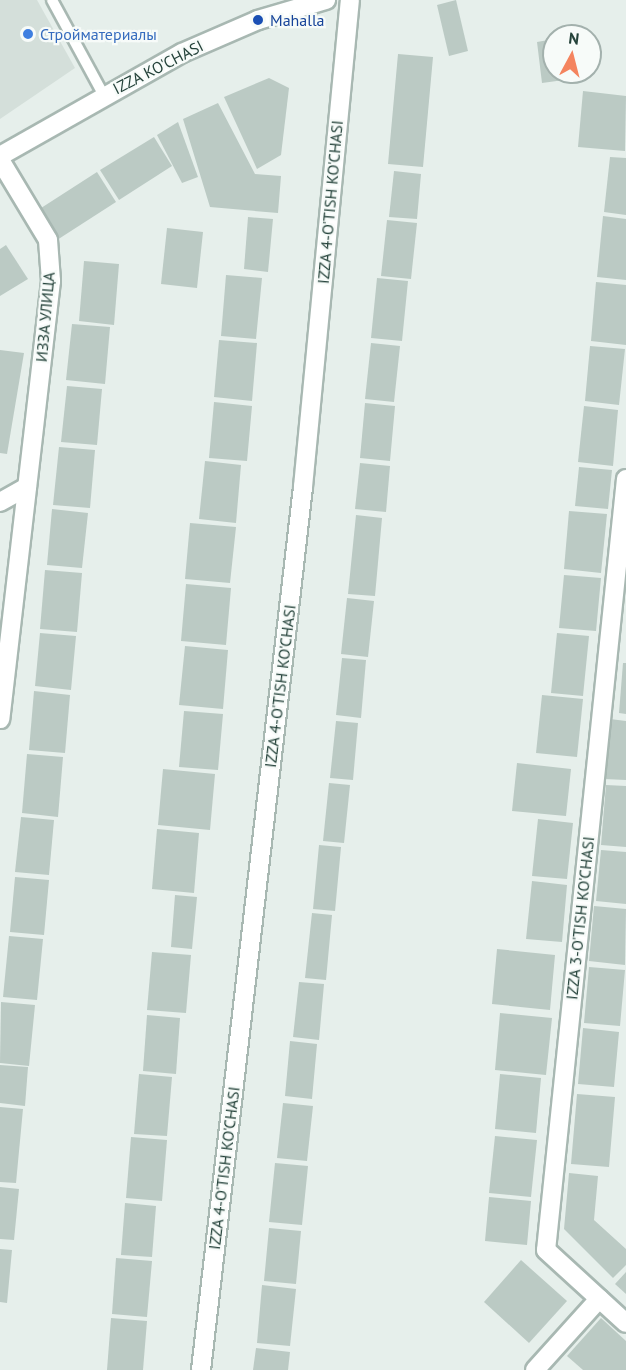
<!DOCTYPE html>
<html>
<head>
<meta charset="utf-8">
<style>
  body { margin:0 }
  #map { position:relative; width:626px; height:1370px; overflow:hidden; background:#e6efeb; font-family:"PT Sans",sans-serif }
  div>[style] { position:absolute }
  .built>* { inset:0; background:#d4dfda }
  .building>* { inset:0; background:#bbcac4 }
  .roads { filter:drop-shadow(2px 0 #a8b8b2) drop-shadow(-2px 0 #a8b8b2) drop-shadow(0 2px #a8b8b2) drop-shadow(0 -2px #a8b8b2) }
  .lane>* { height:10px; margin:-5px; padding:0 5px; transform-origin:5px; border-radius:5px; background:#fff }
  .street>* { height:18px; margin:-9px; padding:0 9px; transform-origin:9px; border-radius:9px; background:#fff }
  .secondary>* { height:18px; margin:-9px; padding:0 9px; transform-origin:9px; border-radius:9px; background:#fff }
  .dots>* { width:16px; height:16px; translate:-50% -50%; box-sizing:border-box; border:3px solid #f7fbf9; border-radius:50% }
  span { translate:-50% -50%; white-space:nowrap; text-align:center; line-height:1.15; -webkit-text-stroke:4.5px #f7fbf9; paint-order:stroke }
  .transit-label { font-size:16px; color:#164399 }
  .left { translate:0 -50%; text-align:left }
  .shop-label { font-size:16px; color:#366cbe }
  .street-label { font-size:16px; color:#24423a }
  .north { position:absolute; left:542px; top:24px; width:60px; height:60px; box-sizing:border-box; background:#f7fbf9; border:2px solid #a3b1ad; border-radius:50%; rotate:7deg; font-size:16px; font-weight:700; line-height:24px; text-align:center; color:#24423a }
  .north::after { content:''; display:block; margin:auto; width:21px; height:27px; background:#f4845f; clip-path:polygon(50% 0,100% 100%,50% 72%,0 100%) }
</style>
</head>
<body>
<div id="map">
  <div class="built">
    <i style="clip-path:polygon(0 0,37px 0,75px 68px,0 119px)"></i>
  </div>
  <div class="building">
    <i style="clip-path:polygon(456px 0,468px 51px,449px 56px,437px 5px)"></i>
    <i style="clip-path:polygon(554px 39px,554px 72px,585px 72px,586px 77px,542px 83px,537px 42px)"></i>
    <i style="clip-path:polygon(398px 54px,433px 57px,423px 167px,388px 164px)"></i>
    <i style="clip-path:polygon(269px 78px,289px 88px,281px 155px,257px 169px,224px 97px)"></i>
    <i style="clip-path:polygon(583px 91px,626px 96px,625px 151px,578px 147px)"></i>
    <i style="clip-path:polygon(218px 103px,255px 174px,281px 176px,278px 213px,210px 207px,183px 119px)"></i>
    <i style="clip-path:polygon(178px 122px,198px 177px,182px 183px,157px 135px)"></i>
    <i style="clip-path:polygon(154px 137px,172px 166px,119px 200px,100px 170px)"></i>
    <i style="clip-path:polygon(610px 157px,626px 158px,626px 215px,604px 212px)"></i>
    <i style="clip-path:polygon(394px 171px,421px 174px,417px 219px,389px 217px)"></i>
    <i style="clip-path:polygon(97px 172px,116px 202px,57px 240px,38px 210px)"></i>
    <i style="clip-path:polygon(603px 216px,626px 219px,626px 280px,597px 277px)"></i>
    <i style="clip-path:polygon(248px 217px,273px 219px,268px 272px,244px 269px)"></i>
    <i style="clip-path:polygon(387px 220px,417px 223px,411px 279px,381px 276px)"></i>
    <i style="clip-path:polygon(167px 228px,203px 232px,197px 288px,161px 284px)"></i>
    <i style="clip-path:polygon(6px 245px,28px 279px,0 296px,0 249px)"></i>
    <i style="clip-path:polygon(84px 261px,119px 264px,114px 325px,79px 321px)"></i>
    <i style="clip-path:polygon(226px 275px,262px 278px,256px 339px,221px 336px)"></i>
    <i style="clip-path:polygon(377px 278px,408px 281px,402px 341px,371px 338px)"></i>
    <i style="clip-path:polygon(596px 282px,626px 285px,626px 345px,591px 341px)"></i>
    <i style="clip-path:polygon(72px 324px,110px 327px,105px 384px,66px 380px)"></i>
    <i style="clip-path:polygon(219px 340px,257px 343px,252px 401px,214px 397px)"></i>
    <i style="clip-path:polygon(371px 343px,400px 346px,394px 402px,365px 399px)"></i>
    <i style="clip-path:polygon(590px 346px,625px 349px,619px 405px,585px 401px)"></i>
    <i style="clip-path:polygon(0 350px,24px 353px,7px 454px,0 453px)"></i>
    <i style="clip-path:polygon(67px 386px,102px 389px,97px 445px,61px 442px)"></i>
    <i style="clip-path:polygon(214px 402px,252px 406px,247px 461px,209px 458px)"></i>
    <i style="clip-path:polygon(365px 403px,395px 406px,390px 461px,360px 458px)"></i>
    <i style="clip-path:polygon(584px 406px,618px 410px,613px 466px,578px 462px)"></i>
    <i style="clip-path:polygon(59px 447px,95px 450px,90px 508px,53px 505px)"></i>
    <i style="clip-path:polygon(205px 461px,241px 465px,236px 523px,199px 519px)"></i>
    <i style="clip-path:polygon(360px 463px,390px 466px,386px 512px,355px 509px)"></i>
    <i style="clip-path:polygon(579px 467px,612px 470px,608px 509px,575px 506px)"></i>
    <i style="clip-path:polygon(52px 509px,88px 513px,82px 568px,47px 565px)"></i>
    <i style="clip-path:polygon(569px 511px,607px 514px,601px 573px,564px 569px)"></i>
    <i style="clip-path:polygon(356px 515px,382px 518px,375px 596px,348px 594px)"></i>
    <i style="clip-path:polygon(190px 523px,236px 527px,230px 583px,185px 579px)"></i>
    <i style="clip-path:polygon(45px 570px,82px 573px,77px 632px,40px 629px)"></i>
    <i style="clip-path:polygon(564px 575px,601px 578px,596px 631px,559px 628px)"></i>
    <i style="clip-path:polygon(186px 584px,231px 588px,226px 645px,181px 641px)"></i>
    <i style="clip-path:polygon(347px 598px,374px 601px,368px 657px,341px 654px)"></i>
    <i style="clip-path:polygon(40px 633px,76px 636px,71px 690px,35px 686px)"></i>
    <i style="clip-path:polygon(557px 633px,589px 636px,583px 696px,551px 693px)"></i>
    <i style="clip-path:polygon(185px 646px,228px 650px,223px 709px,179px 705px)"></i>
    <i style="clip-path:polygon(342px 658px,366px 660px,361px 718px,336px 715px)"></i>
    <i style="clip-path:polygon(623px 663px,626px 663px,626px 714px,619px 713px)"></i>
    <i style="clip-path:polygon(34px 691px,70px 695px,65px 753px,29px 750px)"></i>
    <i style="clip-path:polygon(542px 695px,583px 699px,577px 757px,536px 753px)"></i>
    <i style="clip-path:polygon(184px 711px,223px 714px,218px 770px,179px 767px)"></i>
    <i style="clip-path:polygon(610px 719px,626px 721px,626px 780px,604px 779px)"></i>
    <i style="clip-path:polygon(336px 721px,358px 723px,353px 780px,330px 778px)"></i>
    <i style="clip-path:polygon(27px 754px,63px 757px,58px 817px,22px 813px)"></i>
    <i style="clip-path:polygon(517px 763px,571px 769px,566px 816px,512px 811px)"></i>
    <i style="clip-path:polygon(163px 769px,215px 774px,210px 830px,158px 825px)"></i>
    <i style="clip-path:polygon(329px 783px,350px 785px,344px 843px,323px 841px)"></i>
    <i style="clip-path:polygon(606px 785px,626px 786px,626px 847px,601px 845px)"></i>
    <i style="clip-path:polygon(21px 817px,54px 820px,49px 875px,15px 872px)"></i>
    <i style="clip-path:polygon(538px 819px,573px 823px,567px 879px,532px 876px)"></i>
    <i style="clip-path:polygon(157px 829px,199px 833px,194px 893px,152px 889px)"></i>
    <i style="clip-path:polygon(319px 845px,341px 847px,335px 911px,313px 909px)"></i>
    <i style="clip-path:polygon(601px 850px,626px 852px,626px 904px,596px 901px)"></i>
    <i style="clip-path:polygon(15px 877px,49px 880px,44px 935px,10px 932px)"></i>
    <i style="clip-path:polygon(532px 881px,567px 885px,562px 942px,526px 939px)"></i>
    <i style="clip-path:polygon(175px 895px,197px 897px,192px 949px,171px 947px)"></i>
    <i style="clip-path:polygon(594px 906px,626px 909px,625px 965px,589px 961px)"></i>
    <i style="clip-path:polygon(312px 913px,332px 915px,326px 980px,305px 978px)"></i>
    <i style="clip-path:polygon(9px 936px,43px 939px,37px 1000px,3px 997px)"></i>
    <i style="clip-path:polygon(497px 949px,555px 955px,550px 1010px,492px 1004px)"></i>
    <i style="clip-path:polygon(152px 952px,191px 955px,186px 1013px,147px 1010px)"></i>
    <i style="clip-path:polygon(589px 967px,625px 970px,620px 1026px,584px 1023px)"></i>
    <i style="clip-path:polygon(299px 982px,324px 984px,319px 1040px,293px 1037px)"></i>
    <i style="clip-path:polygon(1px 1002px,35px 1005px,29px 1066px,0 1063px)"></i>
    <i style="clip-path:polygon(500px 1013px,552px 1018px,546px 1075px,495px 1070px)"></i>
    <i style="clip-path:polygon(147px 1015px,180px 1018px,176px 1074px,143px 1071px)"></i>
    <i style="clip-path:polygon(583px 1028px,619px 1032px,614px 1087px,578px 1084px)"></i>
    <i style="clip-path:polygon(290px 1041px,317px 1044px,312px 1099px,285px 1096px)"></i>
    <i style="clip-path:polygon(0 1065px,28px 1067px,25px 1106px,0 1103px)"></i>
    <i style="clip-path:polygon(139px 1074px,172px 1077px,167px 1136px,134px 1134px)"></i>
    <i style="clip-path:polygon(500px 1074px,541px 1078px,536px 1133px,495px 1129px)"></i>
    <i style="clip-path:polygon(577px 1094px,615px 1097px,609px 1167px,571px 1164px)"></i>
    <i style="clip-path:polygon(283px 1103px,313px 1106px,307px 1161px,277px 1158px)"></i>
    <i style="clip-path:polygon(0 1107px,23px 1109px,16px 1183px,0 1182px)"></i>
    <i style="clip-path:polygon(495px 1136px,537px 1140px,531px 1197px,489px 1193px)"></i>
    <i style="clip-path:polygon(131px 1137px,167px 1140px,162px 1201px,126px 1198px)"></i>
    <i style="clip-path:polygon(275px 1163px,308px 1166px,302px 1225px,269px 1222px)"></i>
    <i style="clip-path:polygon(569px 1173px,598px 1176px,594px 1220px,626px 1249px,626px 1265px,613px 1278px,564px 1229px)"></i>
    <i style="clip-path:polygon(0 1187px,19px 1189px,14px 1240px,0 1239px)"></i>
    <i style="clip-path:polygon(489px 1197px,531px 1201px,527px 1245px,485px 1241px)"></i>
    <i style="clip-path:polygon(125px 1203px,156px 1206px,152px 1257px,121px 1255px)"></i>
    <i style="clip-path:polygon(269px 1228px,301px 1231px,296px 1284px,264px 1281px)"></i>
    <i style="clip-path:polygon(0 1249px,12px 1250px,7px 1303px,0 1302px)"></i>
    <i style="clip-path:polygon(116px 1258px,152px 1261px,147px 1317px,112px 1314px)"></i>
    <i style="clip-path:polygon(521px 1260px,567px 1301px,529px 1343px,484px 1302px)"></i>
    <i style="clip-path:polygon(626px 1272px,626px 1294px,615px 1284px)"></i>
    <i style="clip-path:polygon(262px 1285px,296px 1289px,290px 1346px,257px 1343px)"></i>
    <i style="clip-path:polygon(111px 1318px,147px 1321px,143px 1370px,107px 1370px)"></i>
    <i style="clip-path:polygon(601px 1318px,626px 1341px,626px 1370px,583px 1370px,567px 1356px)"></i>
    <i style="clip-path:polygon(256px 1348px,290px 1352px,288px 1370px,253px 1370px)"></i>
  </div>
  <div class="roads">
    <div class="lane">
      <i style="left:52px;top:0;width:107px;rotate:61.5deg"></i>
    </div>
    <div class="street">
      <i style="left:0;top:160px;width:93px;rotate:59deg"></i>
      <i style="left:48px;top:240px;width:41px;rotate:85.8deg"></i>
      <i style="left:51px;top:281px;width:441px;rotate:96.6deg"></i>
      <i style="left:626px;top:479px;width:775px;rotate:95.92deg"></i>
      <i style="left:546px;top:1250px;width:108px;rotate:42.4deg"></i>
      <i style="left:0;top:502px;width:31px;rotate:-29deg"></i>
      <i style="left:201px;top:1370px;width:889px;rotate:-83.41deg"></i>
      <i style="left:303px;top:487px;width:489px;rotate:-84.5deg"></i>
      <i style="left:535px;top:1370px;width:96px;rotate:-48deg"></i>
    </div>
    <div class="secondary">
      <i style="left:0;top:156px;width:209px;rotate:-29.5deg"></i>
      <i style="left:182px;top:53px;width:83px;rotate:-23.5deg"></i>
      <i style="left:258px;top:20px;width:71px;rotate:-16.4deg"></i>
    </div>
  </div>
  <div class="dots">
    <i style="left:258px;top:20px;background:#1a4fb4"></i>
    <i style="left:28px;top:34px;background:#3f7fe0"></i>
  </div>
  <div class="transit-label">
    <span class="left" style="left:270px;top:20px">Mahalla</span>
  </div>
  <div class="shop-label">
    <span class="left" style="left:40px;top:34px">Стройматериалы</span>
  </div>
  <div class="street-label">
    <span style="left:158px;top:67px;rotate:-27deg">IZZA KO'CHASI</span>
    <span style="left:330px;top:202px;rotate:-85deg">IZZA 4-O'TISH KO'CHASI</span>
    <span style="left:45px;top:317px;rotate:-85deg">ИЗЗА УЛИЦА</span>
    <span style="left:280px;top:686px;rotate:-83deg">IZZA 4-O'TISH KO'CHASI</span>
    <span style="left:580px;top:918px;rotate:-84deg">IZZA 3-O'TISH KO'CHASI</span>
    <span style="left:224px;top:1168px;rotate:-83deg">IZZA 4-O'TISH KO'CHASI</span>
  </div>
  <div class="north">N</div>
</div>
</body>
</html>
